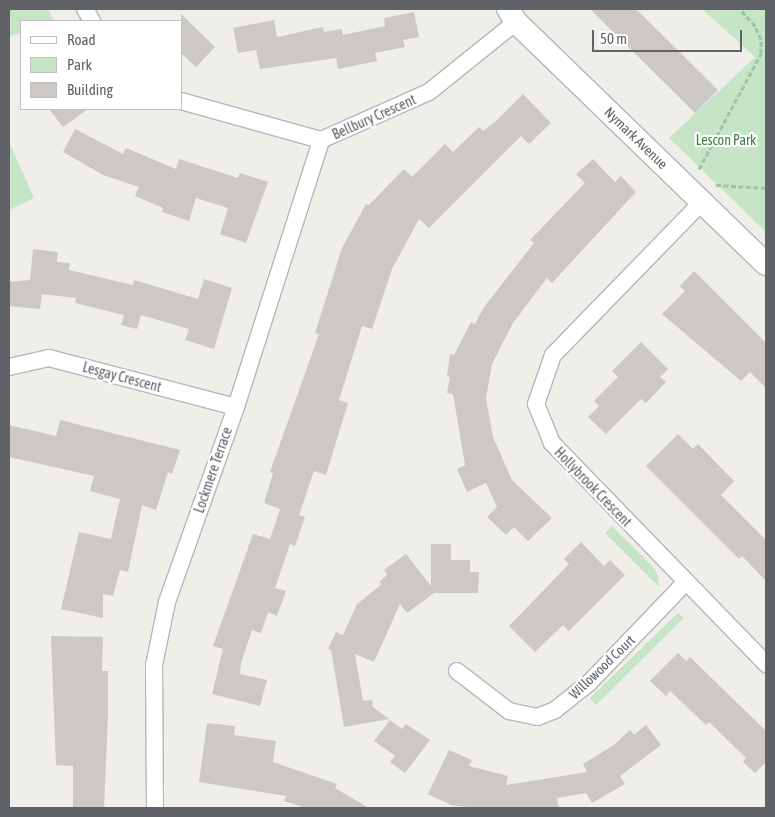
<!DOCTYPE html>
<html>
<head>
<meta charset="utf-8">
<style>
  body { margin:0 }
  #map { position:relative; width:775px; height:817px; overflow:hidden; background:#f0eee8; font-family:"Asap Condensed",sans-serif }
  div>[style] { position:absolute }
  .green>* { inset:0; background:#c6e5c7 }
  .building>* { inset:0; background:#ccc9c4 }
  .path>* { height:3px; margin-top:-1.5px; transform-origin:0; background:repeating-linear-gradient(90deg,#9ec3aa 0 5px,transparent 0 7.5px) }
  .roads { filter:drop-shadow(1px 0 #b5b7bb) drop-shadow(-1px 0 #b5b7bb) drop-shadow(0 1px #b5b7bb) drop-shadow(0 -1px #b5b7bb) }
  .street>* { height:16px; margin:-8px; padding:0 8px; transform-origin:8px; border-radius:8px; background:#fff }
  .secondary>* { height:22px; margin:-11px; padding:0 11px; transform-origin:11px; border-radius:11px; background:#fff }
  span { translate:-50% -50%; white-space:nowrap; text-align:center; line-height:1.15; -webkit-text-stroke:4.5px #fff; paint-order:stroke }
  .street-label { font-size:14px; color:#5f6267 }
  .park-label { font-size:14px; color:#3b8240 }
  .frame { position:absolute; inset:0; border:10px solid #5f6267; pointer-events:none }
  .legend { position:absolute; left:20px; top:20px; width:162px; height:90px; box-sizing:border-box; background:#fff; border:1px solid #bfc0c2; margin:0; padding:6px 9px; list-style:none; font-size:15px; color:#5f6267 }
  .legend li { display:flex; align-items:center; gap:10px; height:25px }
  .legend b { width:25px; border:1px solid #bfc0c2 }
  .scale { position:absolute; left:592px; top:30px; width:150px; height:22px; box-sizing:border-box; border:2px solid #5f6267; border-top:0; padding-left:6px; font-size:15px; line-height:18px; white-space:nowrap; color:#5f6267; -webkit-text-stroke:4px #fff; paint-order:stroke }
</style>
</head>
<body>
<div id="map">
  <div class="green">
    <i style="clip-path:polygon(9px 9px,48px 9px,54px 21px,21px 21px,21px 33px,9px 36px)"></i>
    <i style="clip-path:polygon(702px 9px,766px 9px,766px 232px,669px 138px,755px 57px)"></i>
    <i style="clip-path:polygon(9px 142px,34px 198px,9px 210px)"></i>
    <i style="clip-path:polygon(612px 526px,653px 567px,658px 576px,659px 587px,605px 533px)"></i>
    <i style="clip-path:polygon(678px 613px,684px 618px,596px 705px,590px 698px)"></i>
  </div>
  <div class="building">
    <i style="clip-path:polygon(590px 9px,636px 9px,718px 90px,695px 113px)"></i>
    <i style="clip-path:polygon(414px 12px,419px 37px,403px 40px,405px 47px,375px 53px,377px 61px,338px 69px,336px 58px,260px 69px,256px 50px,238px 53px,233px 28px,274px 20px,277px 37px,323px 27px,324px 32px,342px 29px,343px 35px,385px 26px,384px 18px)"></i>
    <i style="clip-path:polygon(181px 14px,215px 47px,196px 67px,181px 53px)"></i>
    <i style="clip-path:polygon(523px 94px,551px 123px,529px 144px,521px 136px,429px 228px,419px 219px,392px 269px,372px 329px,362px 326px,339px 400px,348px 403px,326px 475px,314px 471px,299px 515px,305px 517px,295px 546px,290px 544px,275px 588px,286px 591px,277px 616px,268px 612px,261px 633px,252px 630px,241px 663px,240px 674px,267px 680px,260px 706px,212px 694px,223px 649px,213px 646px,253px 534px,270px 539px,280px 509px,264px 503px,273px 473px,270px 472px,319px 334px,315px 333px,342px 248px,366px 204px,369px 205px,404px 169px,412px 177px,445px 144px,453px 152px,479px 127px,483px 131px,495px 122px)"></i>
    <i style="clip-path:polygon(49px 109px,88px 109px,63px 127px)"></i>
    <i style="clip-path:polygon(75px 129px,123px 154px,126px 148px,176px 169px,179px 159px,238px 178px,240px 173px,268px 182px,246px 243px,220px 234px,228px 208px,196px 198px,189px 221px,162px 212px,163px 208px,135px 196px,139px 187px,103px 175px,63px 152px)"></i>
    <i style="clip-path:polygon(593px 159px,615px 182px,621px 176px,636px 192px,552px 283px,547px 278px,513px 323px,492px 364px,486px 398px,493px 437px,512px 480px,552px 518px,528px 541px,514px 527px,506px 535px,487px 517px,497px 507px,486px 483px,467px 492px,457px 469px,465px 465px,453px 394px,447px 393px,450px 377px,447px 376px,450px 354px,454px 355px,471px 322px,475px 324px,484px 307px,534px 243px,530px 240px,585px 183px,576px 174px)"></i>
    <i style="clip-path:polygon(33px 249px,58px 252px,57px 262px,70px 263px,69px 270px,133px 285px,134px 280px,198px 299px,204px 279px,232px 288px,214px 349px,185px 340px,189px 329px,141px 315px,137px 329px,121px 325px,124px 315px,75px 303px,76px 298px,42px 294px,40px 309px,9px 306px,9px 282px,30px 280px)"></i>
    <i style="clip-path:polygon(694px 271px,766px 343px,766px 388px,750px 372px,741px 381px,662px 314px,685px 291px,680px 286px)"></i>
    <i style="clip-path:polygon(641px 342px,668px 369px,660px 377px,666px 382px,646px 403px,641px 399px,606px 434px,588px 417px,599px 406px,594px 401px,618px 377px,612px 371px)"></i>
    <i style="clip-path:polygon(60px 420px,180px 450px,172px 474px,168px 472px,156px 510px,142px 505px,128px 572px,120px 570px,113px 596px,103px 594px,103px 618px,61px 609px,79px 532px,111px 539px,120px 499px,90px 491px,94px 476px,9px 457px,9px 425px,56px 436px)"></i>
    <i style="clip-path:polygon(678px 434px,693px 449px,698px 444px,734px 481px,721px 495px,766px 540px,766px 581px,742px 556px,739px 559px,646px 466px)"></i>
    <i style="clip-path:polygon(581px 542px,604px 566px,610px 560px,625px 575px,569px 631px,563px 625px,535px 652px,509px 626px,569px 564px,564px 559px)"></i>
    <i style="clip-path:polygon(431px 544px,451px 544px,451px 560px,470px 560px,470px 572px,479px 572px,478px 593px,434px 593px,407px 613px,400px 604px,374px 662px,355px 654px,363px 701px,372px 700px,373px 707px,389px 719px,344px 727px,331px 650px,328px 649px,336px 632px,343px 635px,357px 604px,382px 584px,379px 582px,387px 575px,384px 570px,406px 554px,431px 586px)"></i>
    <i style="clip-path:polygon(51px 636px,103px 637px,102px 671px,108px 671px,108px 714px,104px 808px,73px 808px,73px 766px,56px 765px)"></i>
    <i style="clip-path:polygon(678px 653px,686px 661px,690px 657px,766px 731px,766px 762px,755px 773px,743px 762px,746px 758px,709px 722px,706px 725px,670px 691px,666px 696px,650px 681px)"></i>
    <i style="clip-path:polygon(390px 720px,402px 729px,406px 724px,430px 740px,405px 773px,390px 762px,395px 756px,374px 741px)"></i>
    <i style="clip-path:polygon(207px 723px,235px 726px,234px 735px,276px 741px,273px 762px,337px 784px,335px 788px,369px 808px,306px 808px,284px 801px,286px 796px,199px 782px)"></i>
    <i style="clip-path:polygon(646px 725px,661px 745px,620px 776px,625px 784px,592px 803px,586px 793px,557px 798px,559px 808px,475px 808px,451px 805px,428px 794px,449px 750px,472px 760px,469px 766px,508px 776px,506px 785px,587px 772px,583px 764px,614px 745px,630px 730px,634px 735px)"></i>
  </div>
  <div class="path">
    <i style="left:9px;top:9px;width:2px"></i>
    <i style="left:699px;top:169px;width:131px;rotate:-61.7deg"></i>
    <i style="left:761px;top:54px;width:15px;rotate:-90deg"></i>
    <i style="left:761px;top:39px;width:14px;rotate:-115deg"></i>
    <i style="left:755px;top:26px;width:23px;rotate:-131deg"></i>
    <i style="left:716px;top:185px;width:50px;rotate:3.4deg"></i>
  </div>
  <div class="roads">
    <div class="street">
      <i style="left:85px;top:9px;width:14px;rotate:60deg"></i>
      <i style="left:181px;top:101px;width:145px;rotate:15.6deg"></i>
      <i style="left:321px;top:140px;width:118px;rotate:-24deg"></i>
      <i style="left:429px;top:92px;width:112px;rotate:-38.8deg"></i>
      <i style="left:702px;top:202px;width:214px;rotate:134.2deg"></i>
      <i style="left:553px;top:355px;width:52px;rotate:109.1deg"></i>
      <i style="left:536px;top:404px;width:42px;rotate:67.7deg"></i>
      <i style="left:552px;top:443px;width:308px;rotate:45.9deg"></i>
      <i style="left:9px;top:367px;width:41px;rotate:-12.7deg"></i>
      <i style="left:49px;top:358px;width:193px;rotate:14.7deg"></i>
      <i style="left:457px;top:671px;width:66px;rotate:37.6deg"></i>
      <i style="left:509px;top:711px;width:29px;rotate:12deg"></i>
      <i style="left:537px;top:717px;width:19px;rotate:-21deg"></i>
      <i style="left:555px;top:710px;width:43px;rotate:-38.5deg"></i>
      <i style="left:589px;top:683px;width:139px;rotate:-46.2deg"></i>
      <i style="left:155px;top:808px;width:143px;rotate:-90.4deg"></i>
      <i style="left:154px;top:665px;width:64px;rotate:-78.3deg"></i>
      <i style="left:167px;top:602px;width:207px;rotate:-70.5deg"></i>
      <i style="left:236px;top:407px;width:280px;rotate:-72.3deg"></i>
    </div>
    <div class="secondary">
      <i style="left:508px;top:9px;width:15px;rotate:58deg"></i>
      <i style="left:516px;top:22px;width:348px;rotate:44.1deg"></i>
    </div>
  </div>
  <div class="street-label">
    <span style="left:374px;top:117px;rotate:-24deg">Bellbury Crescent</span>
    <span style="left:636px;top:138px;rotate:44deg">Nymark Avenue</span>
    <span style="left:122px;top:377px;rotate:15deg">Lesgay Crescent</span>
    <span style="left:213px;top:470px;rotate:-71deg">Lockmere Terrace</span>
    <span style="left:593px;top:487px;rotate:46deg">Hollybrook Crescent</span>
    <span style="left:602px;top:667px;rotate:-44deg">Willowood Court</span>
  </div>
  <div class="park-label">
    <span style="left:726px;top:140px">Lescon Park</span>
  </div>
  <div class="frame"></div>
  <ul class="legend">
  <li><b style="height:6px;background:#fff"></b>Road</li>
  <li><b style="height:14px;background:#c6e5c7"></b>Park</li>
  <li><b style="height:14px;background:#ccc9c4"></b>Building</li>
  </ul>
  <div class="scale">50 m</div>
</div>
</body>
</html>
